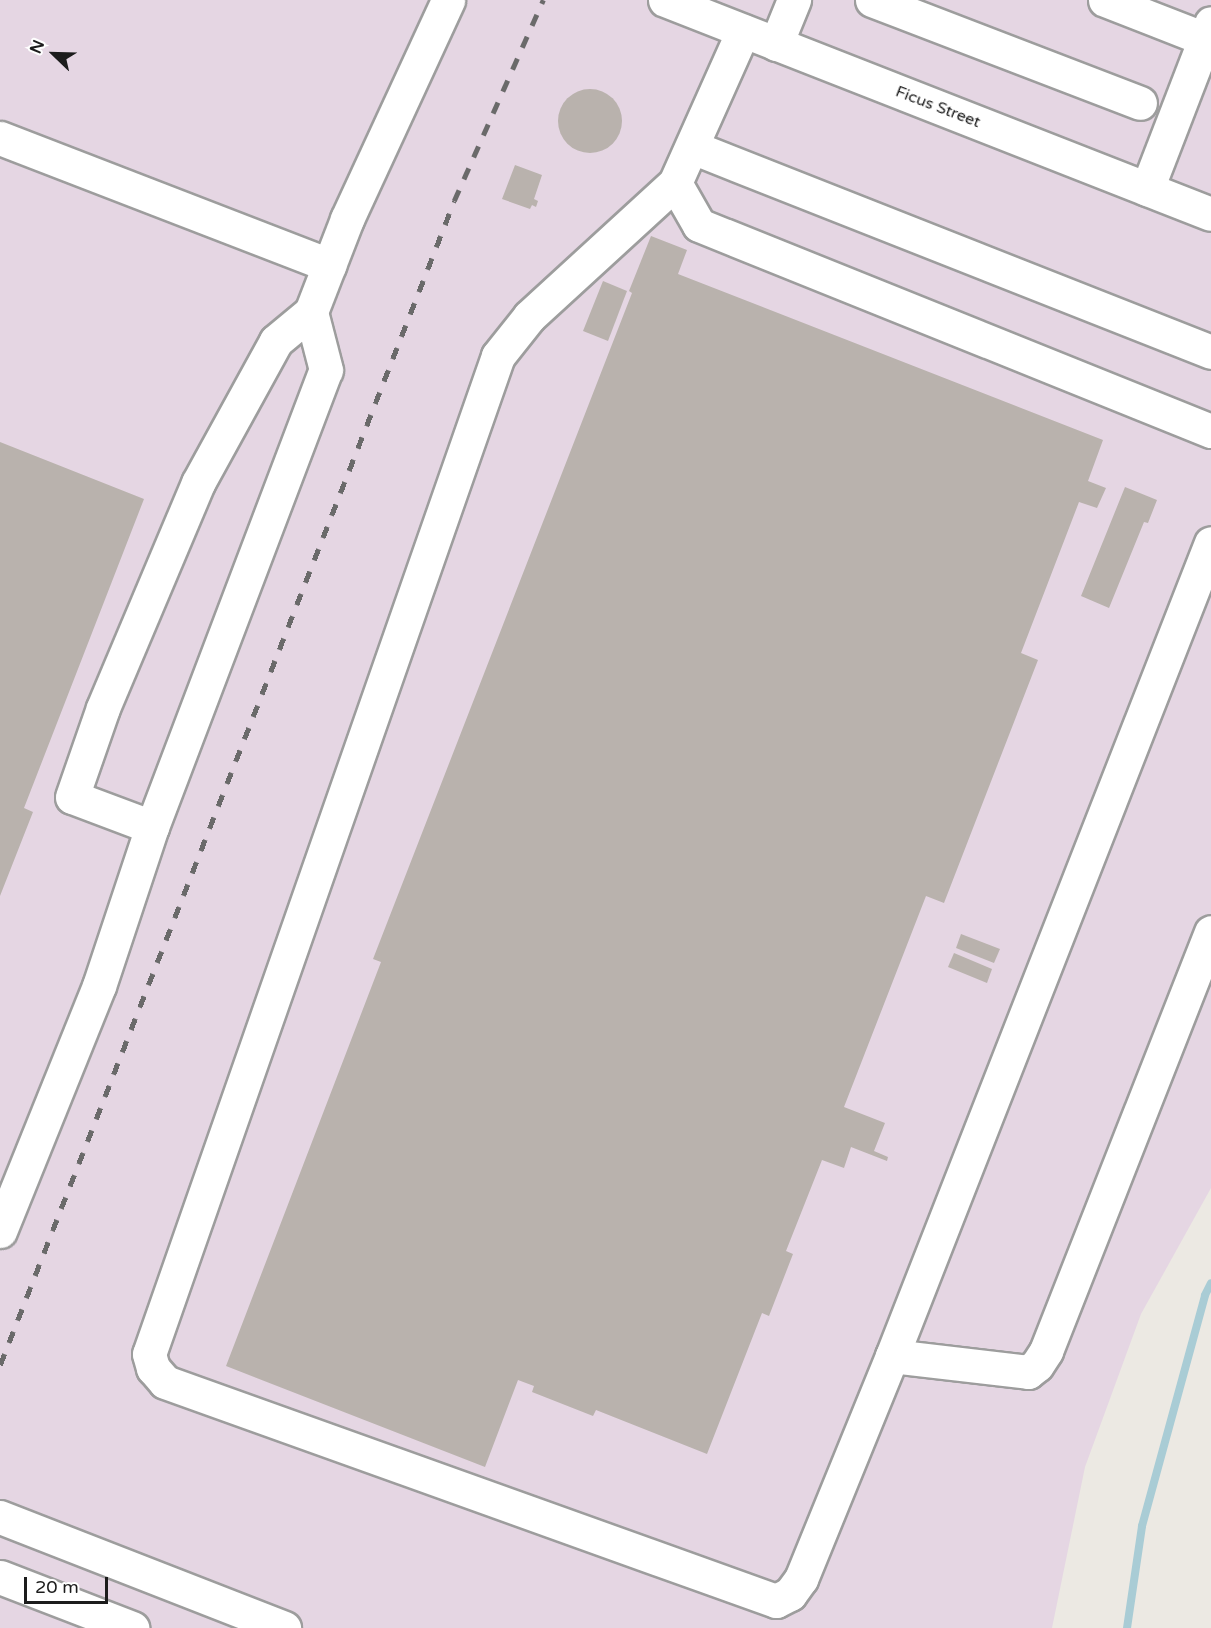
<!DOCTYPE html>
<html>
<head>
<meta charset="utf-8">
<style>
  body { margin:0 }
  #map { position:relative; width:1211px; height:1628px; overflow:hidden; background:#ece9e3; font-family:"Varela Round",sans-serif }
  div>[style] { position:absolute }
  .industrial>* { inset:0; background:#e5d6e3 }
  .stream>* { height:8px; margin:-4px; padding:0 4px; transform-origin:4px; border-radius:4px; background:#a9ccd5 }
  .building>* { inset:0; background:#b9b2ad }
  .round { border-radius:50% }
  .roads { filter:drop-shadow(2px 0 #9d9d9d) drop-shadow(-2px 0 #9d9d9d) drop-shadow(0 2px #9d9d9d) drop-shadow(0 -2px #9d9d9d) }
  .minor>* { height:33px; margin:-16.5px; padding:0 16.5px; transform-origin:16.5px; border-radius:16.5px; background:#fff }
  .rail>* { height:4.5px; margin-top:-2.25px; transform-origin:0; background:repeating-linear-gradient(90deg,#6a6a6a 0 12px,transparent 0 24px) }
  span { translate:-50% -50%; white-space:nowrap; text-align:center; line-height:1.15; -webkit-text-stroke:4.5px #fff; paint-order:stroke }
  .street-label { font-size:16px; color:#1c1c1c }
  .north { position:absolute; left:24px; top:24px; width:60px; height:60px; -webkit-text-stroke:4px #fff; paint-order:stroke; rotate:293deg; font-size:16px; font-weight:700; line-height:24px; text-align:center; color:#1c1c1c }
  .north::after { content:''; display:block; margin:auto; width:21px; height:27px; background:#1c1c1c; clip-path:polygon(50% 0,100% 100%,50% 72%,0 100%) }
  .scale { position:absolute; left:24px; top:1577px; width:84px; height:27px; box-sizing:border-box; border:3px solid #1c1c1c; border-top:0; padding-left:8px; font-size:18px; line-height:21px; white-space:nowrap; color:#1c1c1c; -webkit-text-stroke:4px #fff; paint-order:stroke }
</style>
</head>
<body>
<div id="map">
  <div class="industrial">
    <i style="clip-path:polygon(0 0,1211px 0,1211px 1188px,1141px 1314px,1085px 1467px,1052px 1628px,0 1628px)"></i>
  </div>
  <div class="stream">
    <i style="left:1127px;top:1628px;width:103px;rotate:-81.6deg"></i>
    <i style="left:1142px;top:1526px;width:239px;rotate:-74.7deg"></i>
    <i style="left:1205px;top:1295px;width:13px;rotate:-63deg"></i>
  </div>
  <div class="building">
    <i class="round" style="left:558px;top:89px;width:64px;height:64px"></i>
    <i style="clip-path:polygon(515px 165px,542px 175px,534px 199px,538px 201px,536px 207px,532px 205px,530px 209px,502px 199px)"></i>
    <i style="clip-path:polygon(651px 236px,687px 250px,678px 274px,1103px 440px,1088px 481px,1106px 488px,1097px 508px,1079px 502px,1021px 653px,1038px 660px,944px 903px,926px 896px,844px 1107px,885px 1123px,874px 1151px,888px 1157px,887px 1161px,851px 1147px,844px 1168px,822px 1160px,786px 1251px,793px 1254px,769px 1316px,762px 1313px,707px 1454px,596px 1410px,593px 1416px,532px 1392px,534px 1386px,518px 1380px,485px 1467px,226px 1366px,381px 962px,373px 959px,632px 293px,629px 291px)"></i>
    <i style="clip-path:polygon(603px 281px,627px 291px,608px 341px,583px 331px)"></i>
    <i style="clip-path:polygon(0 442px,144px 499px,24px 808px,33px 812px,0 896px)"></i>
    <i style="clip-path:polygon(1125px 487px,1157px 500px,1148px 523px,1144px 522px,1109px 608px,1081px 596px)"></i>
    <i style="clip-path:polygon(961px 934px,1000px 949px,994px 963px,956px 948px)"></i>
    <i style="clip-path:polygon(954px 953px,992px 969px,987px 983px,948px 967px)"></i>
  </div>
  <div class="roads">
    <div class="minor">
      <i style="left:665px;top:0;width:586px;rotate:21.4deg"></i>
      <i style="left:872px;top:0;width:287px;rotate:21deg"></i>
      <i style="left:1105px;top:0;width:107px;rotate:21.3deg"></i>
      <i style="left:1205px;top:39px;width:17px;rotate:-69deg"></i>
      <i style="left:743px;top:31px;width:167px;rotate:114.1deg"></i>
      <i style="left:675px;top:183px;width:198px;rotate:137.5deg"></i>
      <i style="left:529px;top:317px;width:50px;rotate:128.5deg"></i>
      <i style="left:498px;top:356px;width:1057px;rotate:109.27deg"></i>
      <i style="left:149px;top:1354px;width:15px;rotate:74deg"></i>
      <i style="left:153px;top:1368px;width:18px;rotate:49deg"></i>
      <i style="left:165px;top:1382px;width:649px;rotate:19.72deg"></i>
      <i style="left:776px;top:1601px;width:16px;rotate:-27deg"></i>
      <i style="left:790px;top:1594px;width:19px;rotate:-54deg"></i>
      <i style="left:801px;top:1579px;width:241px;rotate:-67.8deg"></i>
      <i style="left:892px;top:1356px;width:873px;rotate:-68.58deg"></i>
      <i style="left:776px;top:44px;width:48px;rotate:-67.8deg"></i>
      <i style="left:0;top:138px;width:353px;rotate:21.1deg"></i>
      <i style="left:692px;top:147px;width:558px;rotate:21.55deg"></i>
      <i style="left:675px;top:183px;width:48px;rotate:60.3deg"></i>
      <i style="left:699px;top:225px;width:552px;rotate:21.92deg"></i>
      <i style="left:1147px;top:189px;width:161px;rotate:-68.9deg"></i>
      <i style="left:152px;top:827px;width:489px;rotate:-69.2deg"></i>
      <i style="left:326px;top:370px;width:60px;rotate:-104.5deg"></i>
      <i style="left:0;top:1231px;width:264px;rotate:-68deg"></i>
      <i style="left:99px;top:986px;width:168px;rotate:-71.6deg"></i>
      <i style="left:152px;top:827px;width:85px;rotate:-159.4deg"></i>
      <i style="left:72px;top:797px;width:94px;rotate:-70.8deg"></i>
      <i style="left:103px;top:708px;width:244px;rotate:-67.1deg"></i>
      <i style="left:198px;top:483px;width:162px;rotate:-61.2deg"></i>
      <i style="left:276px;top:341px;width:45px;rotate:-39.6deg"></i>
      <i style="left:311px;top:312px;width:100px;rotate:-68.8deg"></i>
      <i style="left:347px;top:219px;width:241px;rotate:-65.2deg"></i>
      <i style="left:892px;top:1356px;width:137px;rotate:6.7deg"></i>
      <i style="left:1028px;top:1372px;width:11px;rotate:-38deg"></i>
      <i style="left:1037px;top:1365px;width:17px;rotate:-57deg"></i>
      <i style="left:1046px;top:1351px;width:450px;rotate:-68.5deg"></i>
      <i style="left:0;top:1517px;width:305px;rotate:21.3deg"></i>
      <i style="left:0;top:1577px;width:142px;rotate:21.1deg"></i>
    </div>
  </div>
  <div class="rail">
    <i style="left:0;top:1365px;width:1249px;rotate:-68.69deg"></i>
    <i style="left:454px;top:201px;width:220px;rotate:-66.1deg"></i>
  </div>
  <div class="street-label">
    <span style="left:938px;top:107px;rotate:21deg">Ficus Street</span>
  </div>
  <div class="north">N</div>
  <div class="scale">20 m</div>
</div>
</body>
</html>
